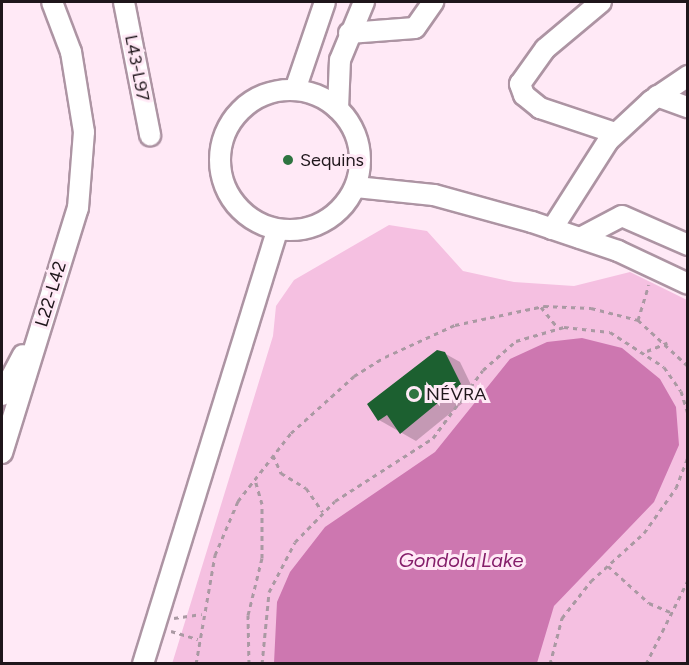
<!DOCTYPE html>
<html>
<head>
<meta charset="utf-8">
<style>
  body { margin:0 }
  #map { position:relative; width:689px; height:665px; overflow:hidden; background:#ffe9f6; font-family:Figtree,sans-serif }
  div>[style] { position:absolute }
  .green>* { inset:0; background:#f5c0e1 }
  .water>* { inset:0; background:#cd77b0 }
  .shadow>* { inset:0; background:#0003 }
  .building>* { inset:0; background:#1c6030 }
  .path>* { height:3px; margin-top:-1.5px; transform-origin:0; background:repeating-linear-gradient(90deg,#aa99a3 0 4.5px,transparent 0 9px) }
  .roads { filter:drop-shadow(2px 0 #ad94a3) drop-shadow(-2px 0 #ad94a3) drop-shadow(0 2px #ad94a3) drop-shadow(0 -2px #ad94a3) }
  .minor>* { height:20px; margin:-10px; padding:0 10px; transform-origin:10px; border-radius:10px; background:#fff }
  .minor>.ring { margin:-10px; padding:0; box-sizing:content-box; background:none; border:20px solid #fff; border-radius:50% }
  .dots>* { width:16px; height:16px; translate:-50% -50%; box-sizing:border-box; border:3px solid #ffe9f6; border-radius:50% }
  span { translate:-50% -50%; white-space:nowrap; text-align:center; line-height:1.15; -webkit-text-stroke:6px #ffe9f6; paint-order:stroke }
  .street-label { font-size:18px; color:#1f161b }
  .poi-label { font-size:18px; color:#1f161b }
  .left { translate:0 -50%; text-align:left }
  .water-label { font-size:20px; color:#851e6a; font-style:italic }
  .frame { position:absolute; inset:0; border:3px solid #1f161b; pointer-events:none }
</style>
</head>
<body>
<div id="map">
  <div class="green">
    <i style="clip-path:polygon(389px 225px,427px 231px,463px 271px,514px 282px,574px 286px,630px 272px,687px 300px,687px 663px,172px 664px,273px 336px,276px 306px,294px 280px)"></i>
  </div>
  <div class="water">
    <i style="clip-path:polygon(582px 338px,622px 348px,660px 379px,676px 407px,679px 445px,654px 502px,554px 606px,537px 663px,274px 663px,277px 602px,290px 572px,325px 527px,435px 452px,510px 359px,547px 342px)"></i>
  </div>
  <div class="shadow">
    <i style="clip-path:polygon(444px 353px,460px 362px,475px 393px,416px 441px,379px 420px)"></i>
  </div>
  <div class="building">
    <i style="clip-path:polygon(437px 350px,445px 352px,461px 384px,400px 434px,387px 415px,378px 421px,367px 404px)"></i>
  </div>
  <div class="path">
    <i style="left:541px;top:307px;width:27px;rotate:51deg"></i>
    <i style="left:638px;top:320px;width:37px;rotate:-73deg"></i>
    <i style="left:647px;top:351px;width:22px;rotate:-22deg"></i>
    <i style="left:273px;top:455px;width:20px;rotate:66deg"></i>
    <i style="left:281px;top:473px;width:29px;rotate:31deg"></i>
    <i style="left:306px;top:488px;width:29px;rotate:55deg"></i>
    <i style="left:608px;top:566px;width:55px;rotate:42.1deg"></i>
    <i style="left:649px;top:603px;width:26px;rotate:23deg"></i>
    <i style="left:174px;top:618px;width:28px;rotate:-8deg"></i>
    <i style="left:171px;top:631px;width:28px;rotate:17deg"></i>
    <i style="left:196px;top:664px;width:111px;rotate:-80.1deg"></i>
    <i style="left:215px;top:555px;width:59px;rotate:-66.9deg"></i>
    <i style="left:238px;top:501px;width:86px;rotate:-52.1deg"></i>
    <i style="left:291px;top:433px;width:85px;rotate:-42.1deg"></i>
    <i style="left:354px;top:376px;width:36px;rotate:-32deg"></i>
    <i style="left:385px;top:357px;width:77px;rotate:-24.6deg"></i>
    <i style="left:455px;top:325px;width:91px;rotate:-12.1deg"></i>
    <i style="left:544px;top:306px;width:47px;rotate:2.4deg"></i>
    <i style="left:591px;top:308px;width:49px;rotate:14.3deg"></i>
    <i style="left:638px;top:320px;width:68px;rotate:42.6deg"></i>
    <i style="left:249px;top:664px;width:49px;rotate:-91.2deg"></i>
    <i style="left:248px;top:615px;width:59px;rotate:-76.2deg"></i>
    <i style="left:262px;top:558px;width:54px;rotate:-90deg"></i>
    <i style="left:262px;top:504px;width:26px;rotate:-106deg"></i>
    <i style="left:262px;top:664px;width:72px;rotate:-84.4deg"></i>
    <i style="left:269px;top:592px;width:56px;rotate:-62.5deg"></i>
    <i style="left:295px;top:542px;width:57px;rotate:-45.7deg"></i>
    <i style="left:335px;top:501px;width:117px;rotate:-32.7deg"></i>
    <i style="left:433px;top:438px;width:84px;rotate:-53.7deg"></i>
    <i style="left:483px;top:370px;width:44px;rotate:-41.3deg"></i>
    <i style="left:516px;top:341px;width:50px;rotate:-16.3deg"></i>
    <i style="left:564px;top:327px;width:46px;rotate:6.2deg"></i>
    <i style="left:610px;top:332px;width:64px;rotate:32.9deg"></i>
    <i style="left:664px;top:367px;width:29px;rotate:55deg"></i>
    <i style="left:681px;top:391px;width:24px;rotate:73deg"></i>
    <i style="left:550px;top:664px;width:48px;rotate:-75.4deg"></i>
    <i style="left:562px;top:618px;width:47px;rotate:-51.9deg"></i>
    <i style="left:591px;top:581px;width:72px;rotate:-42.2deg"></i>
    <i style="left:644px;top:533px;width:55px;rotate:-54.6deg"></i>
    <i style="left:676px;top:488px;width:33px;rotate:-69deg"></i>
    <i style="left:646px;top:664px;width:94px;rotate:-63.4deg"></i>
  </div>
  <div class="roads">
    <div class="minor">
      <i style="left:124px;top:2px;width:136px;rotate:78.9deg"></i>
      <i style="left:601px;top:2px;width:73px;rotate:140deg"></i>
      <i style="left:545px;top:49px;width:43px;rotate:125.5deg"></i>
      <i style="left:520px;top:84px;width:12px;rotate:70deg"></i>
      <i style="left:524px;top:95px;width:21px;rotate:39deg"></i>
      <i style="left:540px;top:108px;width:79px;rotate:18.4deg"></i>
      <i style="left:349px;top:33px;width:66px;rotate:-4.3deg"></i>
      <i style="left:415px;top:28px;width:32px;rotate:-55deg"></i>
      <i class="ring" style="left:220px;top:90px;width:120px;height:120px"></i>
      <i style="left:295px;top:90px;width:93px;rotate:-71.2deg"></i>
      <i style="left:657px;top:96px;width:33px;rotate:20deg"></i>
      <i style="left:338px;top:109px;width:49px;rotate:-87.7deg"></i>
      <i style="left:340px;top:60px;width:63px;rotate:-67.5deg"></i>
      <i style="left:356px;top:187px;width:78px;rotate:5.9deg"></i>
      <i style="left:434px;top:195px;width:102px;rotate:15.4deg"></i>
      <i style="left:532px;top:222px;width:91px;rotate:18.6deg"></i>
      <i style="left:618px;top:251px;width:77px;rotate:25.2deg"></i>
      <i style="left:552px;top:229px;width:104px;rotate:-57.5deg"></i>
      <i style="left:608px;top:141px;width:59px;rotate:-42.9deg"></i>
      <i style="left:651px;top:101px;width:45px;rotate:-34deg"></i>
      <i style="left:580px;top:238px;width:47px;rotate:-27.6deg"></i>
      <i style="left:622px;top:216px;width:72px;rotate:23.7deg"></i>
      <i style="left:2px;top:395px;width:45px;rotate:-62.3deg"></i>
      <i style="left:2px;top:453px;width:257px;rotate:-72.8deg"></i>
      <i style="left:78px;top:208px;width:76px;rotate:-85.5deg"></i>
      <i style="left:84px;top:132px;width:81px;rotate:-99.2deg"></i>
      <i style="left:71px;top:52px;width:53px;rotate:-110.8deg"></i>
      <i style="left:143px;top:664px;width:454px;rotate:-72.8deg"></i>
    </div>
  </div>
  <div class="dots">
    <i style="left:288px;top:160px;background:#2e7440"></i>
    <i style="left:414px;top:394px;background:#2e7440"></i>
  </div>
  <div class="street-label">
    <span style="left:137px;top:68px;rotate:79deg">L43-L97</span>
    <span style="left:51px;top:294px;rotate:-73deg">L22-L42</span>
  </div>
  <div class="poi-label">
    <span class="left" style="left:300px;top:160px">Sequins</span>
    <span class="left" style="left:426px;top:394px">NÉVRA</span>
  </div>
  <div class="water-label">
    <span style="left:461px;top:560px">Gondola Lake</span>
  </div>
  <div class="frame"></div>
</div>
</body>
</html>
